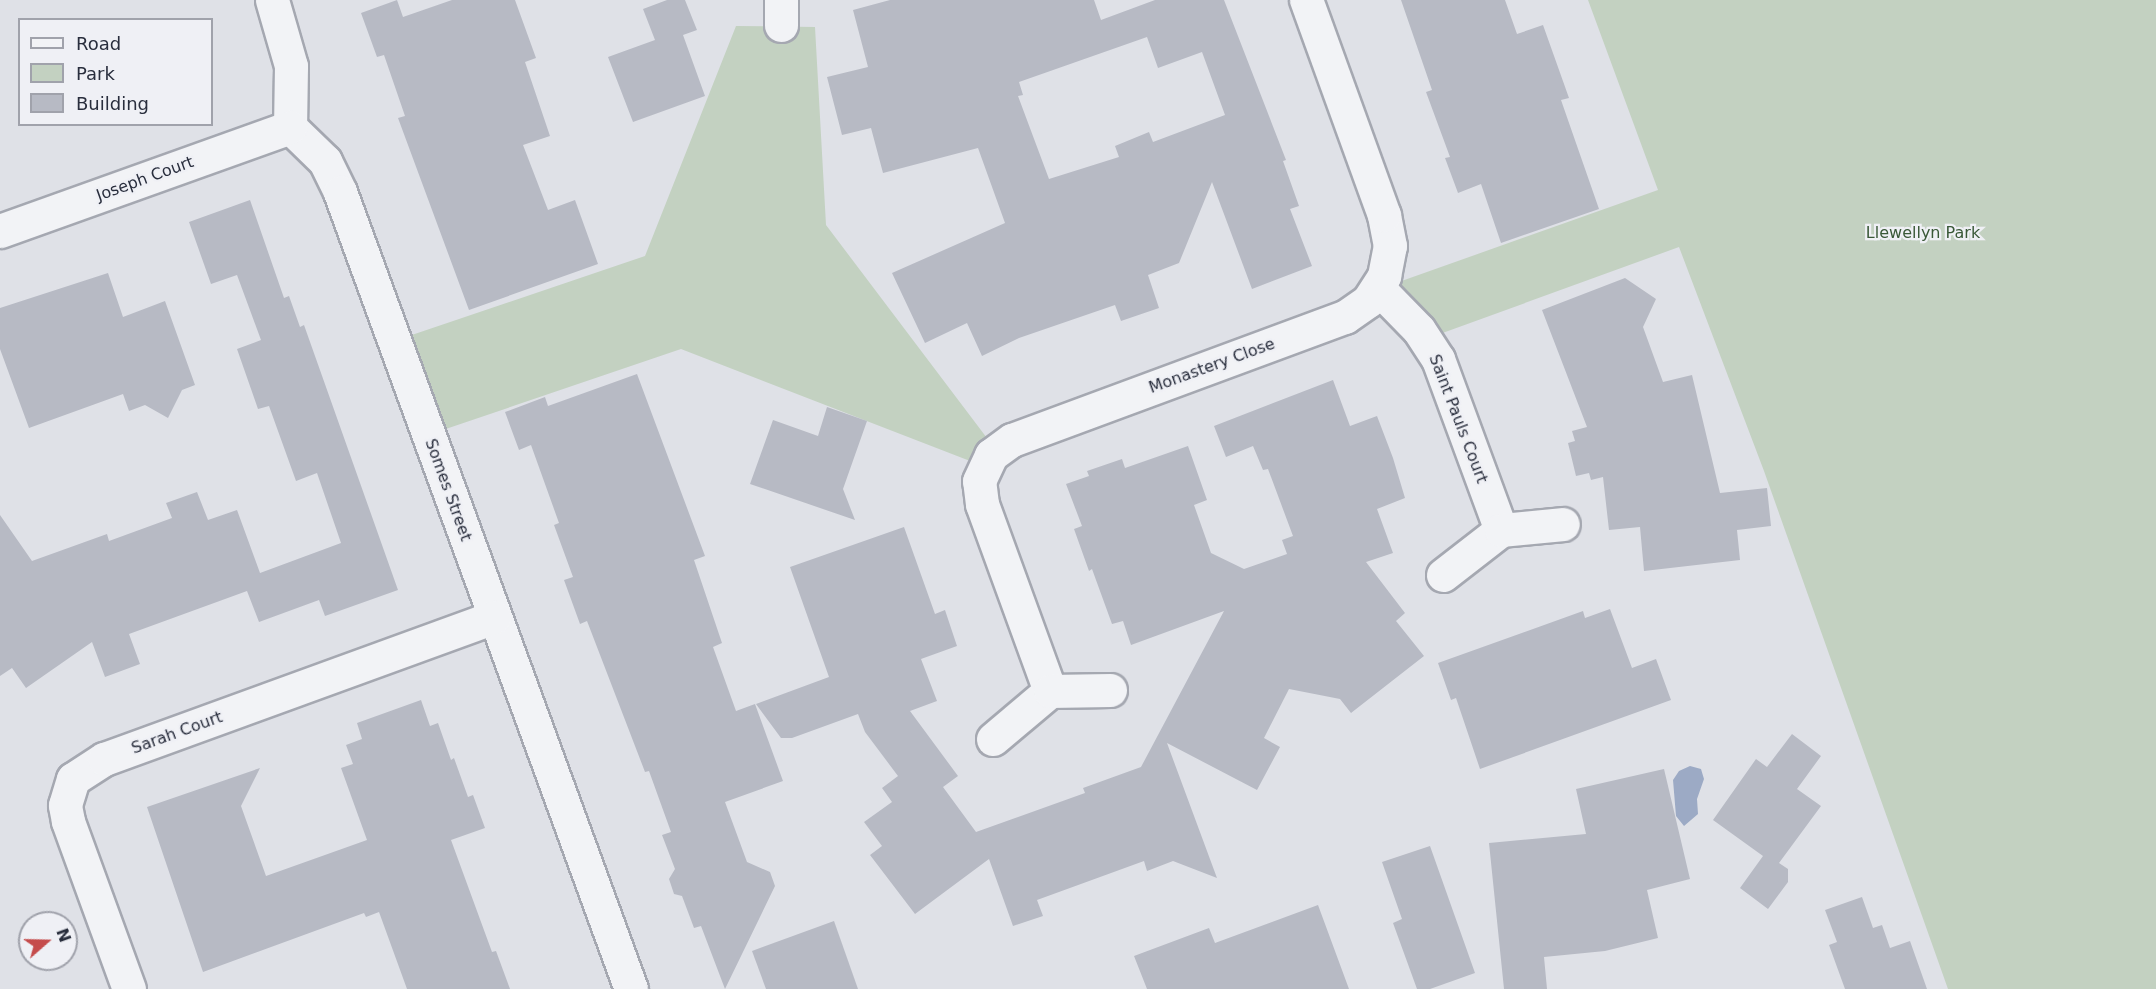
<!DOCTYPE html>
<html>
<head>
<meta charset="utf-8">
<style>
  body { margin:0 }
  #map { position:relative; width:2156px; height:989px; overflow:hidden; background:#dfe1e7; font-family:"DejaVu Sans",sans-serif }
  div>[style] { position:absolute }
  .green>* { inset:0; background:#c3d1c1 }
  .water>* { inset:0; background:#9caac5 }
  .building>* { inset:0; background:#b7bac4 }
  .roads { filter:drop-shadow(2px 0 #a5a8b1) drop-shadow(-2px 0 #a5a8b1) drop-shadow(0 2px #a5a8b1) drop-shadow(0 -2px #a5a8b1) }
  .minor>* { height:33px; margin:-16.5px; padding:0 16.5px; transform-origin:16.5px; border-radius:16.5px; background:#f2f3f6 }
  span { translate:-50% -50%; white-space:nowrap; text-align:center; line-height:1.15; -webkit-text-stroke:4.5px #eff0f5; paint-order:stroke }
  .street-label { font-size:16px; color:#292e3d }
  .park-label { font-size:16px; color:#395837 }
  .legend { position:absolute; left:18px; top:18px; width:195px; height:108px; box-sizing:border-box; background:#eff0f5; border:2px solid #a0a2ab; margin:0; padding:8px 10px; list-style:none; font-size:18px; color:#292e3d }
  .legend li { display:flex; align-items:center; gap:12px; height:30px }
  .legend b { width:30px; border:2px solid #a0a2ab }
  .north { position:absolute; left:18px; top:911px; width:60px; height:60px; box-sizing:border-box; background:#eff0f5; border:2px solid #a0a2ab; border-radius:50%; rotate:70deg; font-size:16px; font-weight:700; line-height:24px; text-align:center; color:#292e3d }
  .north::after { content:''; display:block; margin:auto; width:21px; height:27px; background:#c54c4c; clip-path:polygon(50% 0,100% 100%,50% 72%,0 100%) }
</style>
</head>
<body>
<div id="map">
  <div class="green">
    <i style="clip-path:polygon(1588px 0,2156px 0,2156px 989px,1948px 989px,1764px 471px,1679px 247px,1426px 339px,1379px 289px,1658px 190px)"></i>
    <i style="clip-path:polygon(736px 26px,815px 27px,826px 225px,996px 450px,983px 466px,681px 349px,428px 435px,394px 341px,645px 256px)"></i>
  </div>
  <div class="water">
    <i style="clip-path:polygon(1690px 766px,1701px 769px,1704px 779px,1697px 799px,1698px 814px,1684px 826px,1676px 816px,1673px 780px,1679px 771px)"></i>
  </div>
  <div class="building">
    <i style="clip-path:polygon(397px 0,403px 17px,452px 0,515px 0,536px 58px,525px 62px,550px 136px,523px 145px,548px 210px,575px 200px,598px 264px,469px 310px,398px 118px,405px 116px,384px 55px,377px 57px,361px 13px)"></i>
    <i style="clip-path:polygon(667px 0,685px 0,697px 30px,683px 35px,705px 96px,633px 122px,608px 57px,655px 40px,643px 9px)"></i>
    <i style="clip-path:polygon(evenodd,890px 0,1094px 0,1101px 20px,1155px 0,1224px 0,1286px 160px,1283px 161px,1299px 206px,1290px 209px,1312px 266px,1252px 289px,1212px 182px,1179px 263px,1148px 275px,1159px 308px,1121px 321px,1115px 305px,1019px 338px,982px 356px,967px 323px,925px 343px,892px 273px,1005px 223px,978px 148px,883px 173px,871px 128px,842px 135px,827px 77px,868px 67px,853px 10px,890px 0,1147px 37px,1158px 68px,1202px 52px,1225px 115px,1153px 142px,1149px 132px,1115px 146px,1119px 157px,1049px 179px,1018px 96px,1023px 95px,1019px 82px,1147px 37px)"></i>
    <i style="clip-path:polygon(1401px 0,1505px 0,1517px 34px,1543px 25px,1569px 98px,1561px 100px,1599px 209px,1501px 243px,1481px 184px,1458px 193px,1445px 158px,1450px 157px,1426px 92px,1432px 90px)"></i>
    <i style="clip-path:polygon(250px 200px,284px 298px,289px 296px,300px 327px,304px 325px,398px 590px,325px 616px,319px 600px,259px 622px,247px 591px,129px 634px,140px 664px,105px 677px,92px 642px,26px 688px,12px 668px,0 676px,0 515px,32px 561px,107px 534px,109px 541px,172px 518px,166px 503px,197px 492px,208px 520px,237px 510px,260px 573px,341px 543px,317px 473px,296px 481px,269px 406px,258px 409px,237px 349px,261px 340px,237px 275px,211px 284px,189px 222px)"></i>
    <i style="clip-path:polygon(108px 273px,123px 317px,165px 301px,195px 385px,182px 390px,168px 418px,145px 405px,129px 411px,123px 394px,29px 428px,0 349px,0 308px)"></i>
    <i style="clip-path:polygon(1625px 278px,1656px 299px,1643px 327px,1663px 382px,1692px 375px,1720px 493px,1767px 488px,1771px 526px,1737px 530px,1740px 560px,1644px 571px,1640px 527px,1609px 530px,1603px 477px,1591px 480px,1589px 473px,1576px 476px,1568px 443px,1575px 441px,1572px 431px,1587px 427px,1542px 310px)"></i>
    <i style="clip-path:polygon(637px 374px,705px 556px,694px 560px,722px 643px,713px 647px,736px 711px,755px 704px,783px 781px,725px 802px,747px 862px,770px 872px,775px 886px,725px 989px,701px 926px,694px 928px,682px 896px,674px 894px,669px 879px,675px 869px,662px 835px,671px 832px,649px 771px,645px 772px,587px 621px,580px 624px,564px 580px,573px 577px,554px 525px,559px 523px,531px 445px,519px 450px,505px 412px,545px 397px,548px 406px)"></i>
    <i style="clip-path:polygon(1333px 380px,1350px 426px,1377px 416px,1393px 458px,1405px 498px,1377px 509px,1393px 553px,1366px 562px,1405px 613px,1396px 621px,1424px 656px,1351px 713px,1340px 699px,1289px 689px,1264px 738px,1280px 747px,1257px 790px,1167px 743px,1217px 878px,1173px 861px,1147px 871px,1144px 861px,1037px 900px,1043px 916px,1013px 926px,989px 859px,915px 914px,870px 855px,882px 846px,864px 822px,892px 802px,882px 788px,898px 776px,865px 732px,858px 714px,792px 738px,781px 738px,756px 704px,829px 677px,790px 567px,904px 527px,935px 614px,945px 610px,957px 646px,921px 659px,937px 701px,910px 711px,958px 776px,943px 787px,976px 832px,1085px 793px,1083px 788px,1141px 767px,1224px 611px,1131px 645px,1123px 621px,1112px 624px,1092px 569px,1089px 571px,1074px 529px,1082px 526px,1066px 484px,1089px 476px,1087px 471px,1122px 459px,1125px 468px,1188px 446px,1207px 500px,1194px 505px,1211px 553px,1244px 569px,1287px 554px,1282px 540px,1293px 536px,1268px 469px,1263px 470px,1253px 446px,1226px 457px,1214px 426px)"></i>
    <i style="clip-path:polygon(827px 407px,867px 421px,843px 489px,855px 520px,750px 484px,773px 420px,818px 436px)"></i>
    <i style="clip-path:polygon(1610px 609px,1632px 668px,1656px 659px,1671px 700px,1480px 769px,1456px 698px,1451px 700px,1438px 663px,1583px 611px,1585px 618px)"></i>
    <i style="clip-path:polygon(421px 700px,430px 726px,438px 723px,451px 760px,454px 758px,468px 797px,473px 795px,485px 828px,451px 840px,492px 952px,496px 951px,510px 989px,407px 989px,379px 912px,366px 917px,364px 913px,203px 972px,147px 807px,260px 768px,241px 806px,266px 876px,367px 840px,341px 768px,353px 764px,346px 745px,362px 739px,357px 723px)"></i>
    <i style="clip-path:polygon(1792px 734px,1821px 756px,1797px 789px,1821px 806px,1779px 863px,1788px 869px,1788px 882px,1768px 909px,1740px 888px,1763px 856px,1713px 820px,1756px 759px,1767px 767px)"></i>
    <i style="clip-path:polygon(1664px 769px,1690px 879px,1647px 890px,1658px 938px,1605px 951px,1544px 957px,1547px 989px,1504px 989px,1489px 843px,1586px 834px,1576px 789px)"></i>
    <i style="clip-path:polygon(1430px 846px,1475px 973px,1430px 989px,1417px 989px,1393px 923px,1402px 919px,1382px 862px)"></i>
    <i style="clip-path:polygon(1862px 897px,1873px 928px,1882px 925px,1890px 948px,1910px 941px,1927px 989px,1845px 989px,1829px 945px,1837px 942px,1825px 910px)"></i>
    <i style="clip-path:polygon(1318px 905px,1349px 989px,1147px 989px,1134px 956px,1209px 928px,1215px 943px)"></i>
    <i style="clip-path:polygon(834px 921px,858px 989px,766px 989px,752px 951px)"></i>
  </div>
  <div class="roads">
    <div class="minor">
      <i style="left:272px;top:0;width:69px;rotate:73.9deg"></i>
      <i style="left:291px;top:66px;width:61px;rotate:90.9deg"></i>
      <i style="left:290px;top:127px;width:49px;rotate:44.2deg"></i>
      <i style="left:325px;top:161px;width:34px;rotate:64deg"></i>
      <i style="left:340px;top:192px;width:848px;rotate:69.94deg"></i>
      <i style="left:781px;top:25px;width:25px;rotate:-90deg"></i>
      <i style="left:0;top:231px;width:308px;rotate:-19.7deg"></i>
      <i style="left:1379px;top:289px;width:57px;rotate:45.7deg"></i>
      <i style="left:1419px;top:330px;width:35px;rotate:57deg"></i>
      <i style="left:1438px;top:359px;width:182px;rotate:69.8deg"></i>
      <i style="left:1443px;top:575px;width:73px;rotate:-37.8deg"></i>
      <i style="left:1501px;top:530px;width:62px;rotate:-5.5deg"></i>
      <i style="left:1050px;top:691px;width:199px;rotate:-110deg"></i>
      <i style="left:982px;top:504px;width:23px;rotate:-97deg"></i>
      <i style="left:979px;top:481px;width:29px;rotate:-65deg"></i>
      <i style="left:991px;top:455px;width:26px;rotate:-36deg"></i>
      <i style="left:1012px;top:440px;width:355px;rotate:-20.3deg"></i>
      <i style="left:1345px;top:317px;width:28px;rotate:-35deg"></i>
      <i style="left:1368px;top:301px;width:30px;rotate:-57deg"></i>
      <i style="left:1384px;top:276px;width:31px;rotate:-79deg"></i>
      <i style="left:1390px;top:246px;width:32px;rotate:-101deg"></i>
      <i style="left:1384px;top:215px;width:229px;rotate:-109.9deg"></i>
      <i style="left:993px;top:739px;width:75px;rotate:-40.1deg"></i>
      <i style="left:1050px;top:691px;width:60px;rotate:-1deg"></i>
      <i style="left:129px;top:989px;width:179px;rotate:-110deg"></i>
      <i style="left:68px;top:821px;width:16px;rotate:-101deg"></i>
      <i style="left:65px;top:805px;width:27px;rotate:-73deg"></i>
      <i style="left:73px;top:779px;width:37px;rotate:-33deg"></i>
      <i style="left:104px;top:759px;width:415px;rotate:-20deg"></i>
    </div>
  </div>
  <div class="street-label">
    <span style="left:145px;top:179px;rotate:-20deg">Joseph Court</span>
    <span style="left:1212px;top:366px;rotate:-20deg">Monastery Close</span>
    <span style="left:1458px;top:419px;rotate:69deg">Saint Pauls Court</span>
    <span style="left:448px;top:490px;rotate:70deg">Somes Street</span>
    <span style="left:177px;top:733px;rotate:-20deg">Sarah Court</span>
  </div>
  <div class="park-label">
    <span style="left:1923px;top:233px">Llewellyn Park</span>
  </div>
  <ul class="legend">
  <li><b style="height:8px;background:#f2f3f6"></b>Road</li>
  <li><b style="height:16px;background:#c3d1c1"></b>Park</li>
  <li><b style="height:16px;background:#b7bac4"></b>Building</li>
  </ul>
  <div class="north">N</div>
</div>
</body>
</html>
